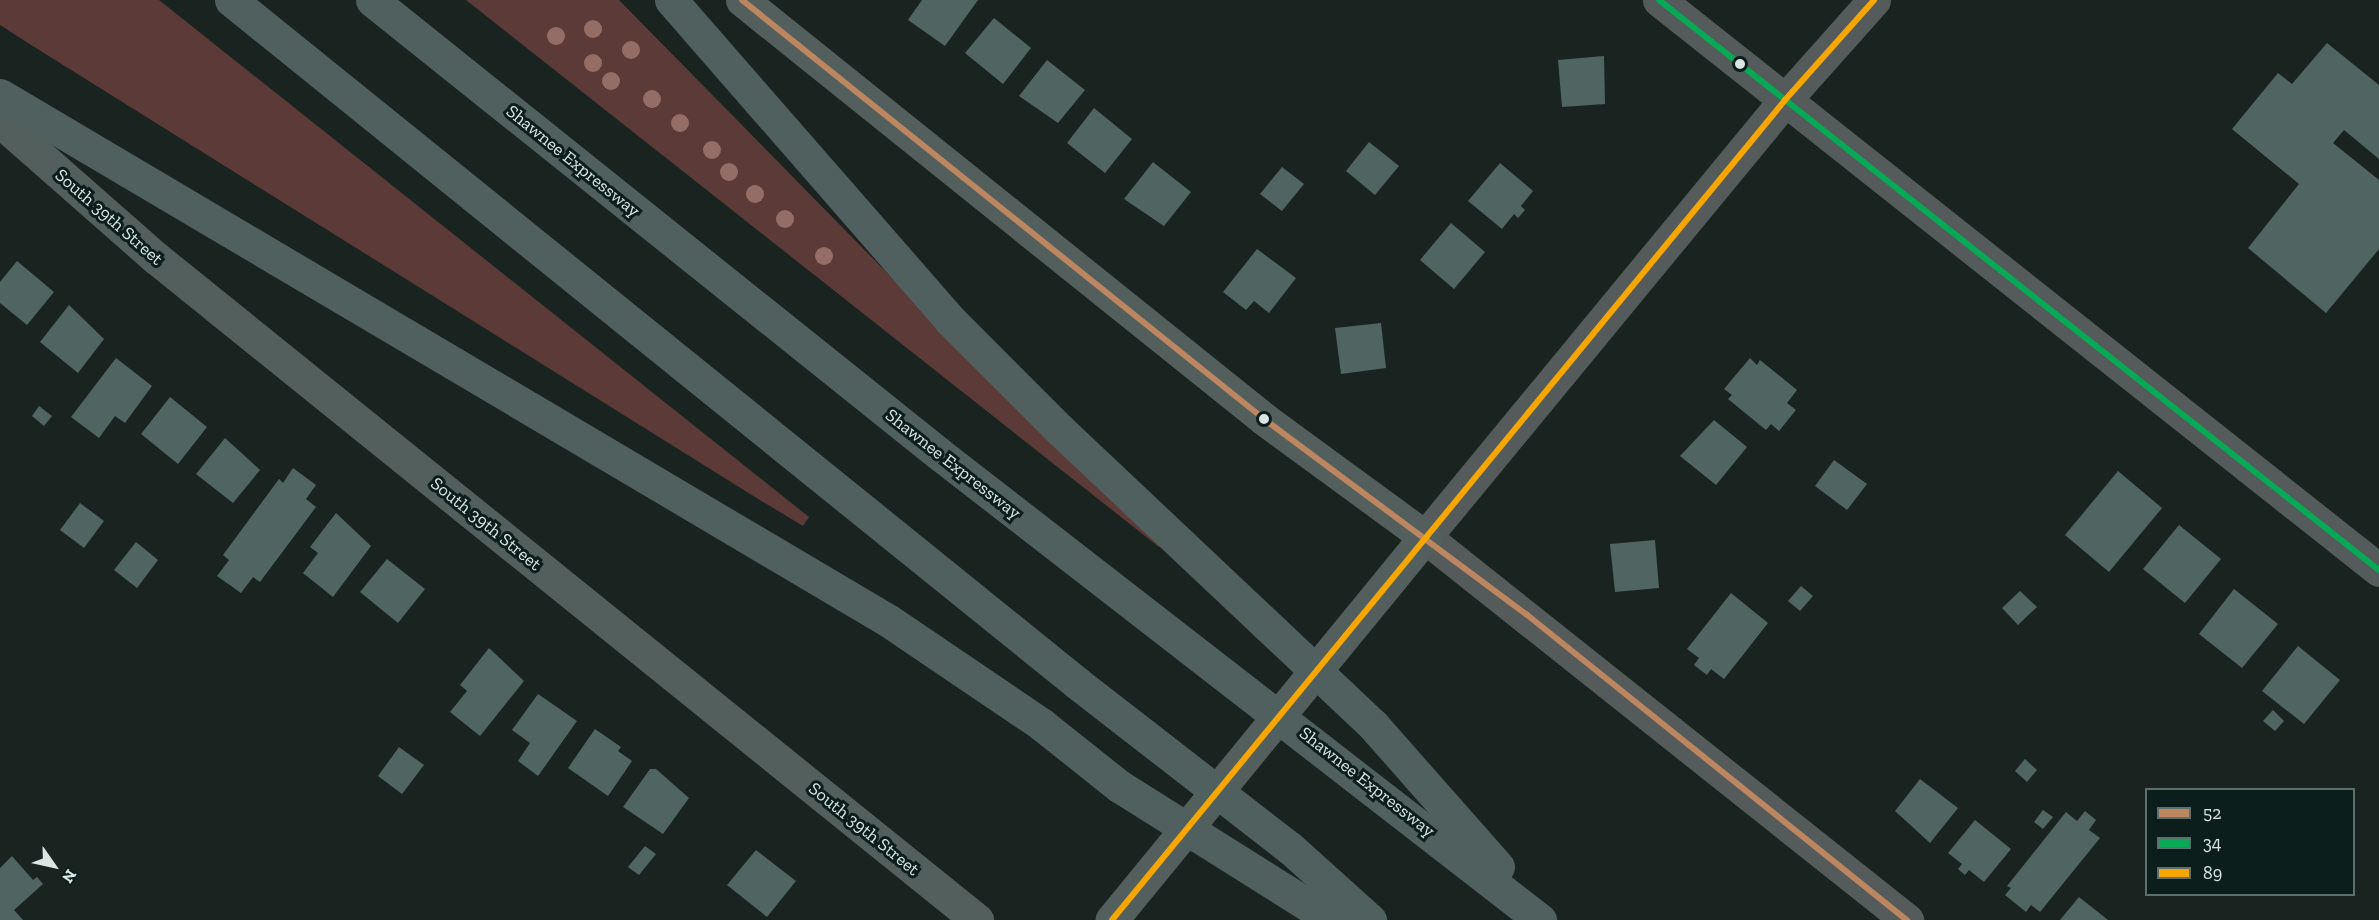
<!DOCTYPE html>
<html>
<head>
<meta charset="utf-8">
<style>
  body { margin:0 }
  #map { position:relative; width:2379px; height:920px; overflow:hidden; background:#192421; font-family:"Zilla Slab",serif }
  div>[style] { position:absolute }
  .green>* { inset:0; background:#5c3a37 }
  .building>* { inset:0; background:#506561 }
  .minor>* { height:33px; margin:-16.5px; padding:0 16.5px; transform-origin:16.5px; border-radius:16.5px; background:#545b5a }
  .major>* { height:33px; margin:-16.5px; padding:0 16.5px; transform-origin:16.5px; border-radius:16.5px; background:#525f5c }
  .highway>* { height:33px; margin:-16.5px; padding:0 16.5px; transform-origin:16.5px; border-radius:16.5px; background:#50605e }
  .bus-1>* { height:6px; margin:-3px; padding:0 3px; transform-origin:3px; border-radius:3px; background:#bb8660 }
  .bus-2>* { height:6px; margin:-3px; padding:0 3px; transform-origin:3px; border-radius:3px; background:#06aa56 }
  .bus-3>* { height:6px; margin:-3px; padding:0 3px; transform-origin:3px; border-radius:3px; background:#f7a600 }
  .trees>* { width:18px; height:18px; margin:-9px; border-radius:50%; background:#936d66 }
  .dots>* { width:16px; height:16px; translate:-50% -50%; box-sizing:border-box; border:3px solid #0b1e1b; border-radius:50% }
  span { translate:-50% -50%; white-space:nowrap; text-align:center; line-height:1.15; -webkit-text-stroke:6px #0b1e1b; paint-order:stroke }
  .street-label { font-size:18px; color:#dbe6e4 }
  .legend { position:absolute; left:2145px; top:788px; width:210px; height:108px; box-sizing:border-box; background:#0b1e1b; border:2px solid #5e6e6b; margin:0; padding:8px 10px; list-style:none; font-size:18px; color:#dbe6e4 }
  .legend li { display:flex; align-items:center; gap:12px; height:30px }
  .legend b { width:30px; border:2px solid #5e6e6b }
  .north { position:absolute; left:24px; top:836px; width:60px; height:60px; -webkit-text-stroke:4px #0b1e1b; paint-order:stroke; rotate:124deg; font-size:16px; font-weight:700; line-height:24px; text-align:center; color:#dbe6e4 }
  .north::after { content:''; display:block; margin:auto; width:21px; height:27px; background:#dbe6e4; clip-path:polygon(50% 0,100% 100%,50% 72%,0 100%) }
</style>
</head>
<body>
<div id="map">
  <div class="green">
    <i style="clip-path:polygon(0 0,159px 0,809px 517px,803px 526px,755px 497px,28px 43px,0 25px)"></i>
    <i style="clip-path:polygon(466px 0,619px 0,955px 342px,1163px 543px,1159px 547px)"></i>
  </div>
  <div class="building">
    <i style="clip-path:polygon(922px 0,978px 0,945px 46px,908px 20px)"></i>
    <i style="clip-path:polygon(994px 18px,1031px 48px,1003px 84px,965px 53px)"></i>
    <i style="clip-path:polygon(2327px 43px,2379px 85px,2379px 159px,2344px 130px,2333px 143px,2379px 180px,2379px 249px,2326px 313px,2248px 248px,2299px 184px,2232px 129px,2278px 73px,2292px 84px)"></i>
    <i style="clip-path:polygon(1604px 56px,1605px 104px,1562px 107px,1558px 60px)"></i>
    <i style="clip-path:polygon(1047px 60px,1085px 90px,1058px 123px,1019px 96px)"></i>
    <i style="clip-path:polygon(1094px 108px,1132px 139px,1105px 173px,1067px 143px)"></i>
    <i style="clip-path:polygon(1369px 142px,1399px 166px,1375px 195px,1346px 171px)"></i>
    <i style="clip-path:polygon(1153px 162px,1191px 192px,1164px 226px,1124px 199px)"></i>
    <i style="clip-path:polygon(1500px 163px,1533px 191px,1521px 206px,1525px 210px,1518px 218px,1514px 214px,1502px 229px,1468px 201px)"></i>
    <i style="clip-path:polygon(1282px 167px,1304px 184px,1282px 211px,1260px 194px)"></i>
    <i style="clip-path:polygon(1451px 223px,1485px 252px,1454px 289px,1420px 260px)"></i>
    <i style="clip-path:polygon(1257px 249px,1296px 278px,1269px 313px,1254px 301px,1246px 310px,1223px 292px)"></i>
    <i style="clip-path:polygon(17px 261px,54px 292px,27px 325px,0 303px,0 282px)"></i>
    <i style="clip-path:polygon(69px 305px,104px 339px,78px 373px,40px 342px)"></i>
    <i style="clip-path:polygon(1381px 323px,1386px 368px,1341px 374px,1335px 328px)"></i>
    <i style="clip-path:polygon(116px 358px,152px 386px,125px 423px,115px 416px,99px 438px,71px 417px)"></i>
    <i style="clip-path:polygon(1750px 358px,1757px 365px,1760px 360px,1797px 390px,1787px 403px,1796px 410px,1779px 431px,1771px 424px,1766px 430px,1728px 399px,1732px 395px,1724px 389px)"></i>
    <i style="clip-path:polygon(170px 397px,207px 427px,178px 464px,141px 434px)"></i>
    <i style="clip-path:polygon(39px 406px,52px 416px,44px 426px,32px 416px)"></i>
    <i style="clip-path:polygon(1714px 420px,1747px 447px,1716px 485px,1680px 456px)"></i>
    <i style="clip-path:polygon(225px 438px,260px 470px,233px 503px,196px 474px)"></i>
    <i style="clip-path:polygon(1834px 460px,1867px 484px,1847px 510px,1815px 486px)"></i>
    <i style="clip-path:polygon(293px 468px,316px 485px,306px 499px,316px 507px,260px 582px,253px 577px,241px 593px,217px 576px,229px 560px,223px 555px,279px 479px,283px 483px)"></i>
    <i style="clip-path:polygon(2118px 471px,2162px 508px,2109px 572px,2065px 535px)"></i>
    <i style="clip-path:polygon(80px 503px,104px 521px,84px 548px,60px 530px)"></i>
    <i style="clip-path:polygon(336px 513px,371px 546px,333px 597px,303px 573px,318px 553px,310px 547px)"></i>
    <i style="clip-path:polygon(2179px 525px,2221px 559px,2185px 603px,2143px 569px)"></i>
    <i style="clip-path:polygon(1655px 540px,1659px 588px,1615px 592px,1610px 544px)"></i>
    <i style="clip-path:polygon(136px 542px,158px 560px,137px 588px,114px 570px)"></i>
    <i style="clip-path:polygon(387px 559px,425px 589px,398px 623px,360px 592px)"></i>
    <i style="clip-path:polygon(1801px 586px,1813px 596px,1800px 611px,1788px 601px)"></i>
    <i style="clip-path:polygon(2234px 589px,2278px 624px,2242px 668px,2199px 634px)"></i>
    <i style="clip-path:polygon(2020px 591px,2037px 607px,2018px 625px,2002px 608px)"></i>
    <i style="clip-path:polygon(1731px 593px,1768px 623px,1724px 679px,1711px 669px,1707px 675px,1694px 665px,1699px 658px,1687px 649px)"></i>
    <i style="clip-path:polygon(2298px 646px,2340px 680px,2304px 724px,2262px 691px)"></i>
    <i style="clip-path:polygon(489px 648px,524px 681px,480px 736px,450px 712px,467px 691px,460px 685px)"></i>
    <i style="clip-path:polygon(538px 694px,577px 721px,538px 776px,518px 761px,530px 743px,512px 730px)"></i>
    <i style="clip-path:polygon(2273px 710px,2284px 721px,2275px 731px,2263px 721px)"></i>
    <i style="clip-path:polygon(595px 729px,621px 747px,618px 751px,632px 761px,608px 796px,568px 768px)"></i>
    <i style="clip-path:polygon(399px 747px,424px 765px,402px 794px,378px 776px)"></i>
    <i style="clip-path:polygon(2025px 759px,2037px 770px,2027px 782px,2015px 771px)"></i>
    <i style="clip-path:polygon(650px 769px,656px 769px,689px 798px,663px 834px,623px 807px)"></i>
    <i style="clip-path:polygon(1920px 779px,1958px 808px,1930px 843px,1895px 811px)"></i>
    <i style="clip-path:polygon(2043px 810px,2053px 817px,2043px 829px,2034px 822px)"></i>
    <i style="clip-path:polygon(2085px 811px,2096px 820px,2089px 830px,2100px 838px,2040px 912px,2031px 905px,2026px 912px,2005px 895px,2011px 888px,2007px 886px,2066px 812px,2077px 821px)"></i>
    <i style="clip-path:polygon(1975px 820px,2011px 849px,1984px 882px,1969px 870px,1965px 875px,1958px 869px,1962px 864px,1948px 853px)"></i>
    <i style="clip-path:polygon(645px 846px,656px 854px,639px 875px,628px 867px)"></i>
    <i style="clip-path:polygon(756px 850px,796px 881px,767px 917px,727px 885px)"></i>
    <i style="clip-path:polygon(12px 856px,33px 880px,37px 877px,43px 884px,14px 910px,23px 920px,0 920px,0 868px)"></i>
    <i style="clip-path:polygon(2079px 897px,2108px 920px,2060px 920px)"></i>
  </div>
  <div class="minor">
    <i style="left:1659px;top:0;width:918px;rotate:38.37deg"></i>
    <i style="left:1874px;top:0;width:134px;rotate:131.7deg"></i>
    <i style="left:1785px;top:100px;width:566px;rotate:129.48deg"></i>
    <i style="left:1425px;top:537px;width:616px;rotate:38.47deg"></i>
  </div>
  <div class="major">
    <i style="left:742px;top:0;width:669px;rotate:38.75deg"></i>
    <i style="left:1264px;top:419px;width:200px;rotate:36.2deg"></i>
    <i style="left:1425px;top:537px;width:495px;rotate:129.3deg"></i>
    <i style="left:0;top:121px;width:208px;rotate:41.3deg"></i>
    <i style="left:156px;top:258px;width:1055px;rotate:38.88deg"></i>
  </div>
  <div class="highway">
    <i style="left:231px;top:0;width:1087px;rotate:38.91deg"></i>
    <i style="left:1077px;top:683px;width:269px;rotate:37.8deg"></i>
    <i style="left:1290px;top:848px;width:108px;rotate:42deg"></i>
    <i style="left:372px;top:0;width:725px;rotate:38.67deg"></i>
    <i style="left:938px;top:453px;width:762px;rotate:37.8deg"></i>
    <i style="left:671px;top:0;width:425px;rotate:48.9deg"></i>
    <i style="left:950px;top:320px;width:156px;rotate:45deg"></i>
    <i style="left:1060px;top:430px;width:430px;rotate:43.3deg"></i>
    <i style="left:1373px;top:725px;width:189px;rotate:48.6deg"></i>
    <i style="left:0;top:95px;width:1033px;rotate:30.61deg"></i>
    <i style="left:889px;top:621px;width:184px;rotate:34.1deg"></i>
    <i style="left:1041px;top:724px;width:100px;rotate:38.5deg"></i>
    <i style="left:1119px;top:786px;width:252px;rotate:32.2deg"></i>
  </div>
  <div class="bus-1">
    <i style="left:742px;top:0;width:669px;rotate:38.75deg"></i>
    <i style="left:1264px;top:419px;width:327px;rotate:36.7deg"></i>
    <i style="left:1526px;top:614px;width:489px;rotate:38.8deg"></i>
  </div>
  <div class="bus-2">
    <i style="left:1659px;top:0;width:918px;rotate:38.37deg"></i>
  </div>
  <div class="bus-3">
    <i style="left:1112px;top:920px;width:1061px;rotate:-50.62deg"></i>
    <i style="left:1785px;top:100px;width:134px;rotate:-48.3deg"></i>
  </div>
  <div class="trees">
    <i style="left:593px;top:29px"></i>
    <i style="left:556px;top:36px"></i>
    <i style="left:631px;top:50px"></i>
    <i style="left:593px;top:63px"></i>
    <i style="left:611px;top:81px"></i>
    <i style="left:652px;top:99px"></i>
    <i style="left:680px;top:123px"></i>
    <i style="left:712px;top:150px"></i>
    <i style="left:729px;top:172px"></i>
    <i style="left:755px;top:194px"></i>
    <i style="left:785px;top:219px"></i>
    <i style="left:824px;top:256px"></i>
  </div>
  <div class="dots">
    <i style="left:1740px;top:64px;background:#dbe6e4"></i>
    <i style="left:1264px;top:419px;background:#dbe6e4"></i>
  </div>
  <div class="street-label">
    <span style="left:573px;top:161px;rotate:39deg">Shawnee Expressway</span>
    <span style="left:109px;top:217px;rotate:41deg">South 39th Street</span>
    <span style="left:953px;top:464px;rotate:38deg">Shawnee Expressway</span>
    <span style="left:486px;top:524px;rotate:39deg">South 39th Street</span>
    <span style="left:1367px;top:782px;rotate:38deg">Shawnee Expressway</span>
    <span style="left:864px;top:829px;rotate:39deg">South 39th Street</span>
  </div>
  <ul class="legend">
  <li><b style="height:8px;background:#bb8660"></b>52</li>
  <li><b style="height:8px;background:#06aa56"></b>34</li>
  <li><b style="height:8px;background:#f7a600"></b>89</li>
  </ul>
  <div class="north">N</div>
</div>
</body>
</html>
